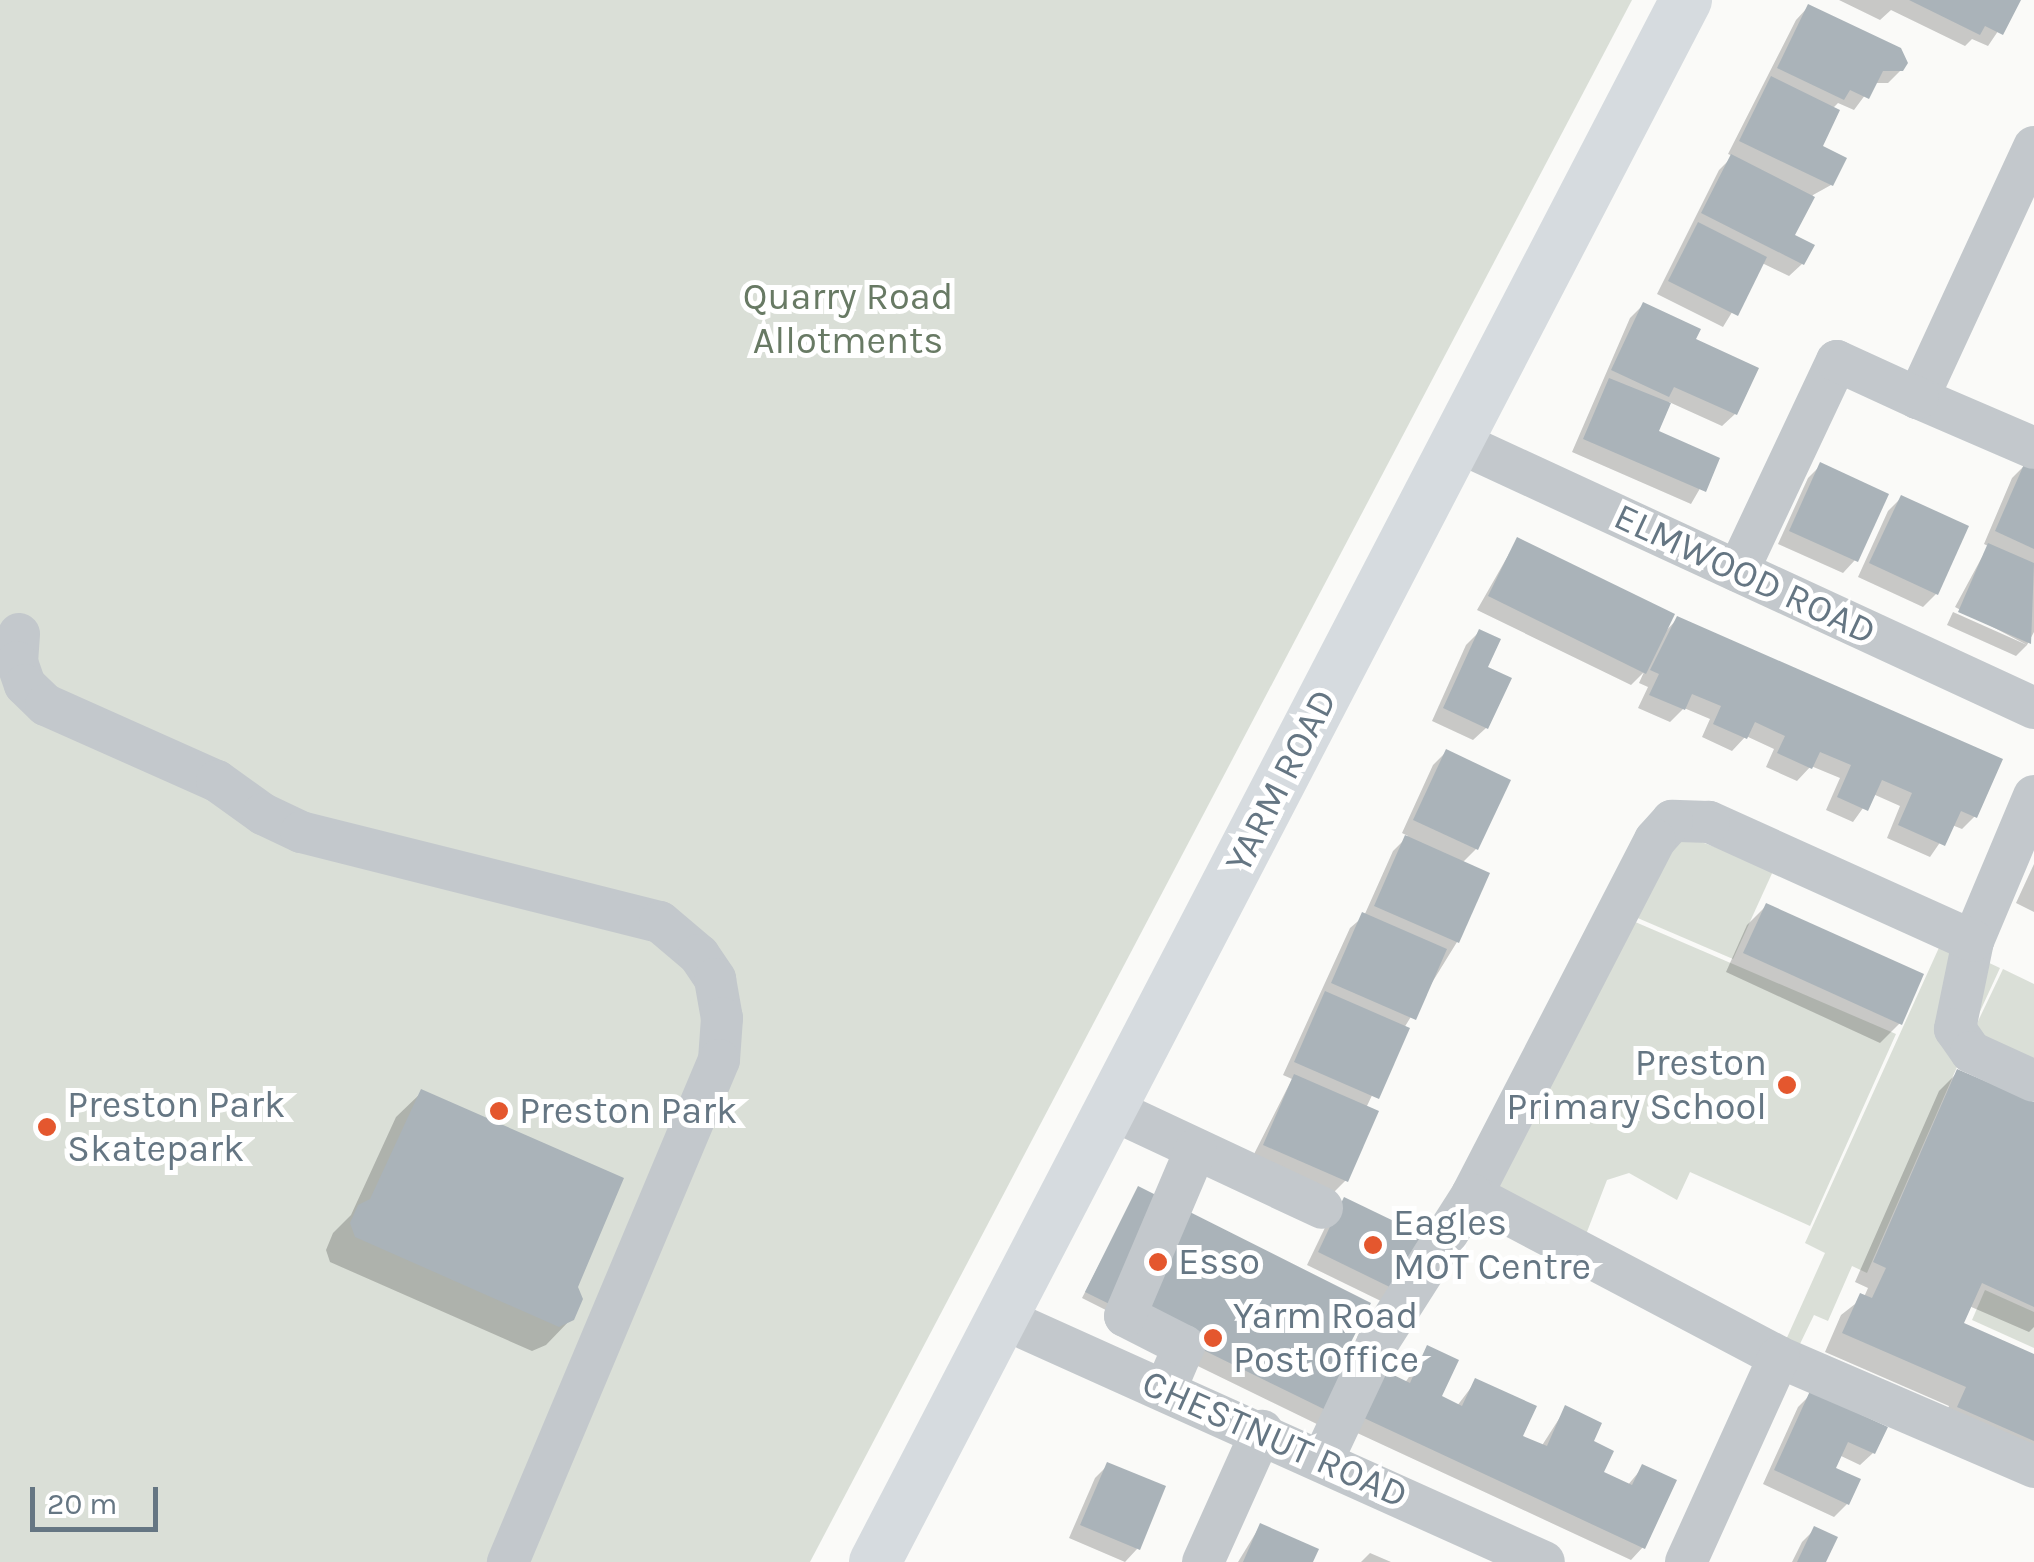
<!DOCTYPE html>
<html>
<head>
<meta charset="utf-8">
<style>
  body { margin:0 }
  #map { position:relative; width:2034px; height:1562px; overflow:hidden; background:#fafaf8; font-family:Karla,sans-serif }
  div>[style] { position:absolute }
  .green>* { inset:0; background:#dadfd7 }
  .shadow>* { inset:0; background:#0003 }
  .building>* { inset:0; background:#aab3b9 }
  .minor>* { height:42px; margin:-21px; padding:0 21px; transform-origin:21px; border-radius:21px; background:#c3c8cc }
  .major>* { height:52px; margin:-26px; padding:0 26px; transform-origin:26px; border-radius:26px; background:#d6dbdf }
  .dots>* { width:28px; height:28px; translate:-50% -50%; box-sizing:border-box; border:5px solid #fff; border-radius:50% }
  span { translate:-50% -50%; white-space:nowrap; text-align:center; line-height:1.15; -webkit-text-stroke:10px #fff; paint-order:stroke }
  .park-label { font-size:38px; color:#687a64 }
  .street-label { font-size:38px; color:#657683 }
  .poi-label { font-size:38px; color:#657683 }
  .right { translate:-100% -50%; text-align:right }
  .left { translate:0 -50%; text-align:left }
  .scale { position:absolute; left:30px; top:1487px; width:128px; height:45px; box-sizing:border-box; border:5px solid #657683; border-top:0; padding-left:12px; font-size:30px; line-height:35px; white-space:nowrap; color:#657683; -webkit-text-stroke:8px #fff; paint-order:stroke }
</style>
</head>
<body>
<div id="map">
  <div class="green">
    <i style="clip-path:polygon(0 0,1632px 0,810px 1562px,0 1562px)"></i>
    <i style="clip-path:polygon(1688px 837px,1774px 869px,1733px 959px,1633px 916px,1668px 848px)"></i>
    <i style="clip-path:polygon(1633px 921px,1896px 1034px,1810px 1226px,1690px 1172px,1677px 1200px,1629px 1173px,1607px 1180px,1585px 1237px,1492px 1189px)"></i>
    <i style="clip-path:polygon(1942px 941px,2000px 968px,1966px 1042px,2034px 1101px,1957px 1067px,1867px 1273px,1852px 1266px,1828px 1321px,1814px 1315px,1798px 1348px,1785px 1342px,1825px 1253px,1805px 1243px)"></i>
    <i style="clip-path:polygon(2003px 969px,2034px 984px,2034px 1069px,1968px 1042px)"></i>
    <i style="clip-path:polygon(1985px 1290px,2034px 1312px,2034px 1348px,1972px 1320px)"></i>
  </div>
  <div class="shadow">
    <i style="clip-path:polygon(1839px 0,2019px 0,1988px 46px,1972px 39px,1965px 46px,1891px 10px,1880px 20px)"></i>
    <i style="clip-path:polygon(1808px 7px,1901px 70px,1888px 83px,1874px 83px,1854px 110px,1838px 103px,1832px 109px,1819px 147px,1831px 185px,1813px 195px,1792px 236px,1802px 264px,1789px 276px,1762px 263px,1723px 327px,1657px 294px,1719px 170px,1733px 156px,1728px 154px,1796px 20px)"></i>
    <i style="clip-path:polygon(1643px 305px,1692px 340px,1735px 414px,1722px 426px,1669px 402px,1656px 432px,1717px 459px,1691px 504px,1572px 452px,1630px 318px)"></i>
    <i style="clip-path:polygon(1821px 465px,1855px 560px,1843px 573px,1778px 544px,1808px 478px)"></i>
    <i style="clip-path:polygon(2025px 465px,2034px 469px,2034px 632px,2027px 645px,1955px 607px,1988px 546px,1984px 544px,2012px 478px)"></i>
    <i style="clip-path:polygon(1901px 498px,1936px 594px,1923px 607px,1858px 577px,1888px 511px)"></i>
    <i style="clip-path:polygon(1517px 540px,1665px 632px,1677px 619px,1975px 816px,1962px 829px,1952px 825px,1930px 857px,1887px 838px,1900px 806px,1873px 794px,1853px 822px,1826px 810px,1840px 778px,1811px 766px,1797px 781px,1766px 767px,1774px 749px,1746px 736px,1732px 751px,1702px 737px,1710px 719px,1684px 708px,1670px 722px,1638px 708px,1648px 687px,1639px 683px,1644px 672px,1631px 685px,1477px 610px)"></i>
    <i style="clip-path:polygon(1953px 612px,2027px 645px,2016px 656px,1947px 625px)"></i>
    <i style="clip-path:polygon(1479px 632px,1486px 728px,1473px 740px,1432px 721px,1466px 645px)"></i>
    <i style="clip-path:polygon(1446px 752px,1476px 849px,1462px 863px,1457px 942px,1404px 1028px,1366px 1108px,1346px 1180px,1333px 1193px,1252px 1158px,1292px 1079px,1283px 1075px,1350px 928px,1364px 916px,1393px 851px,1408px 836px,1402px 833px,1433px 765px)"></i>
    <i style="clip-path:polygon(2034px 864px,2034px 912px,2016px 903px)"></i>
    <i style="clip-path:polygon(1766px 906px,1900px 1023px,1880px 1043px,1726px 972px,1747px 925px)"></i>
    <i style="clip-path:polygon(1958px 1072px,2034px 1105px,2034px 1327px,2029px 1332px,1969px 1306px,1961px 1325px,2034px 1357px,2034px 1447px,1939px 1427px,1949px 1406px,1825px 1352px,1841px 1315px,1864px 1297px,1868px 1288px,1855px 1282px,1939px 1091px)"></i>
    <i style="clip-path:polygon(422px 1092px,572px 1318px,546px 1345px,532px 1351px,330px 1262px,326px 1250px,333px 1233px,351px 1215px,396px 1117px)"></i>
    <i style="clip-path:polygon(1138px 1189px,1346px 1347px,1323px 1427px,1167px 1351px,1171px 1343px,1082px 1298px)"></i>
    <i style="clip-path:polygon(1332px 1213px,1425px 1239px,1387px 1304px,1307px 1265px)"></i>
    <i style="clip-path:polygon(1428px 1348px,1439px 1397px,1457px 1406px,1476px 1381px,1520px 1437px,1541px 1447px,1566px 1408px,1591px 1442px,1601px 1473px,1627px 1486px,1643px 1467px,1643px 1547px,1631px 1560px,1340px 1425px,1405px 1383px)"></i>
    <i style="clip-path:polygon(1811px 1394px,1873px 1453px,1860px 1465px,1839px 1455px,1833px 1469px,1847px 1504px,1834px 1517px,1763px 1484px,1798px 1407px)"></i>
    <i style="clip-path:polygon(1108px 1465px,1137px 1549px,1125px 1562px,1069px 1538px,1095px 1478px)"></i>
    <i style="clip-path:polygon(1260px 1526px,1311px 1562px,1238px 1562px)"></i>
    <i style="clip-path:polygon(1815px 1529px,1823px 1562px,1792px 1562px,1802px 1542px)"></i>
    <i style="clip-path:polygon(1370px 1553px,1391px 1562px,1361px 1562px)"></i>
  </div>
  <div class="building">
    <i style="clip-path:polygon(1909px 0,2021px 0,2003px 35px,1985px 26px,1980px 35px)"></i>
    <i style="clip-path:polygon(1808px 4px,1901px 48px,1908px 63px,1903px 71px,1883px 71px,1869px 99px,1850px 90px,1844px 100px,1777px 68px)"></i>
    <i style="clip-path:polygon(1771px 76px,1840px 110px,1823px 146px,1847px 158px,1833px 186px,1739px 141px)"></i>
    <i style="clip-path:polygon(1731px 154px,1815px 197px,1795px 235px,1815px 245px,1804px 265px,1701px 213px)"></i>
    <i style="clip-path:polygon(1698px 222px,1767px 257px,1738px 316px,1668px 281px)"></i>
    <i style="clip-path:polygon(1643px 302px,1701px 329px,1696px 339px,1759px 368px,1737px 415px,1674px 387px,1669px 397px,1611px 370px)"></i>
    <i style="clip-path:polygon(1609px 378px,1671px 403px,1659px 431px,1720px 458px,1706px 492px,1583px 439px)"></i>
    <i style="clip-path:polygon(1820px 462px,1889px 494px,1858px 562px,1789px 531px)"></i>
    <i style="clip-path:polygon(2025px 462px,2034px 466px,2034px 549px,1995px 531px)"></i>
    <i style="clip-path:polygon(1901px 495px,1969px 526px,1938px 595px,1869px 563px)"></i>
    <i style="clip-path:polygon(1517px 537px,1675px 614px,1646px 674px,1488px 596px)"></i>
    <i style="clip-path:polygon(1988px 543px,2034px 563px,2031px 644px,1958px 612px)"></i>
    <i style="clip-path:polygon(1677px 616px,2003px 759px,1977px 818px,1961px 811px,1945px 846px,1898px 825px,1912px 793px,1882px 780px,1868px 811px,1837px 797px,1851px 765px,1820px 752px,1812px 769px,1777px 753px,1785px 736px,1755px 722px,1747px 739px,1713px 724px,1721px 706px,1692px 694px,1685px 710px,1649px 695px,1659px 674px,1650px 670px)"></i>
    <i style="clip-path:polygon(1479px 629px,1501px 639px,1488px 667px,1512px 678px,1488px 729px,1443px 708px)"></i>
    <i style="clip-path:polygon(1446px 749px,1511px 780px,1478px 850px,1413px 820px)"></i>
    <i style="clip-path:polygon(1405px 835px,1490px 873px,1459px 943px,1374px 906px)"></i>
    <i style="clip-path:polygon(1766px 903px,1924px 974px,1902px 1025px,1743px 953px)"></i>
    <i style="clip-path:polygon(1362px 912px,1447px 949px,1416px 1020px,1331px 983px)"></i>
    <i style="clip-path:polygon(1325px 991px,1410px 1028px,1379px 1099px,1294px 1062px)"></i>
    <i style="clip-path:polygon(1957px 1069px,2034px 1102px,2034px 1307px,1982px 1283px,1964px 1323px,2034px 1354px,2034px 1441px,1957px 1407px,1966px 1387px,1842px 1333px,1860px 1293px,1872px 1298px,1886px 1268px,1873px 1262px)"></i>
    <i style="clip-path:polygon(1294px 1074px,1379px 1111px,1348px 1182px,1263px 1145px)"></i>
    <i style="clip-path:polygon(421px 1089px,624px 1178px,578px 1287px,583px 1299px,574px 1320px,559px 1327px,355px 1237px,350px 1223px,358px 1205px,370px 1199px)"></i>
    <i style="clip-path:polygon(1138px 1186px,1371px 1303px,1349px 1346px,1368px 1356px,1338px 1416px,1085px 1292px)"></i>
    <i style="clip-path:polygon(1344px 1197px,1429px 1238px,1402px 1293px,1318px 1252px)"></i>
    <i style="clip-path:polygon(1427px 1345px,1459px 1360px,1442px 1396px,1462px 1406px,1475px 1378px,1537px 1406px,1523px 1436px,1547px 1446px,1565px 1405px,1602px 1423px,1594px 1441px,1614px 1451px,1604px 1472px,1632px 1485px,1642px 1464px,1677px 1480px,1645px 1549px,1351px 1412px,1373px 1365px,1410px 1383px)"></i>
    <i style="clip-path:polygon(1810px 1391px,1888px 1427px,1875px 1454px,1848px 1442px,1836px 1468px,1861px 1479px,1849px 1505px,1774px 1470px)"></i>
    <i style="clip-path:polygon(1107px 1462px,1166px 1486px,1140px 1550px,1080px 1525px)"></i>
    <i style="clip-path:polygon(1260px 1523px,1319px 1549px,1313px 1562px,1243px 1562px)"></i>
    <i style="clip-path:polygon(1814px 1526px,1838px 1537px,1826px 1562px,1797px 1562px)"></i>
  </div>
  <div class="minor">
    <i style="left:2034px;top:147px;width:277px;rotate:114.8deg"></i>
    <i style="left:1918px;top:398px;width:126px;rotate:23.3deg"></i>
    <i style="left:1456px;top:441px;width:637px;rotate:24.79deg"></i>
    <i style="left:1738px;top:571px;width:232px;rotate:-64.8deg"></i>
    <i style="left:1837px;top:361px;width:89px;rotate:24.6deg"></i>
    <i style="left:19px;top:634px;width:28px;rotate:94deg"></i>
    <i style="left:17px;top:662px;width:24px;rotate:71deg"></i>
    <i style="left:25px;top:685px;width:29px;rotate:44deg"></i>
    <i style="left:46px;top:705px;width:187px;rotate:24deg"></i>
    <i style="left:217px;top:781px;width:57px;rotate:35.7deg"></i>
    <i style="left:263px;top:814px;width:42px;rotate:25.3deg"></i>
    <i style="left:301px;top:832px;width:370px;rotate:14.1deg"></i>
    <i style="left:660px;top:922px;width:51px;rotate:40.2deg"></i>
    <i style="left:699px;top:955px;width:29px;rotate:56deg"></i>
    <i style="left:715px;top:979px;width:40px;rotate:80deg"></i>
    <i style="left:722px;top:1018px;width:42px;rotate:94.1deg"></i>
    <i style="left:719px;top:1060px;width:545px;rotate:112.8deg"></i>
    <i style="left:2034px;top:796px;width:157px;rotate:112.8deg"></i>
    <i style="left:1973px;top:941px;width:90px;rotate:101.6deg"></i>
    <i style="left:1955px;top:1029px;width:28px;rotate:55deg"></i>
    <i style="left:1971px;top:1052px;width:69px;rotate:24.7deg"></i>
    <i style="left:1973px;top:941px;width:290px;rotate:-155.7deg"></i>
    <i style="left:1709px;top:822px;width:37px;rotate:-178deg"></i>
    <i style="left:1672px;top:821px;width:25px;rotate:132deg"></i>
    <i style="left:1655px;top:840px;width:399px;rotate:117.3deg"></i>
    <i style="left:1472px;top:1195px;width:347px;rotate:27.8deg"></i>
    <i style="left:1779px;top:1357px;width:278px;rotate:23.3deg"></i>
    <i style="left:1111px;top:1109px;width:233px;rotate:25.1deg"></i>
    <i style="left:1004px;top:1319px;width:592px;rotate:24.23deg"></i>
    <i style="left:1166px;top:1388px;width:46px;rotate:-66.8deg"></i>
    <i style="left:1184px;top:1346px;width:66px;rotate:-153deg"></i>
    <i style="left:1125px;top:1316px;width:181px;rotate:-67deg"></i>
    <i style="left:1323px;top:1459px;width:127px;rotate:-64.8deg"></i>
    <i style="left:1377px;top:1344px;width:177px;rotate:-57.5deg"></i>
    <i style="left:1203px;top:1562px;width:144px;rotate:-65.8deg"></i>
    <i style="left:1686px;top:1562px;width:225px;rotate:-65.6deg"></i>
  </div>
  <div class="major">
    <i style="left:875px;top:1562px;width:1760px;rotate:-62.56deg"></i>
  </div>
  <div class="dots">
    <i style="left:1787px;top:1085px;background:#e4572e"></i>
    <i style="left:499px;top:1111px;background:#e4572e"></i>
    <i style="left:47px;top:1127px;background:#e4572e"></i>
    <i style="left:1373px;top:1245px;background:#e4572e"></i>
    <i style="left:1158px;top:1262px;background:#e4572e"></i>
    <i style="left:1213px;top:1338px;background:#e4572e"></i>
  </div>
  <div class="park-label">
    <span style="left:848px;top:319px">Quarry Road<br>Allotments</span>
  </div>
  <div class="street-label">
    <span style="left:1745px;top:574px;rotate:25deg">ELMWOOD ROAD</span>
    <span style="left:1281px;top:781px;rotate:-63deg">YARM ROAD</span>
    <span style="left:1275px;top:1439px;rotate:24deg">CHESTNUT ROAD</span>
  </div>
  <div class="poi-label">
    <span class="right" style="left:1767px;top:1085px">Preston<br>Primary School</span>
    <span class="left" style="left:67px;top:1127px">Preston Park<br>Skatepark</span>
    <span class="left" style="left:519px;top:1111px">Preston Park</span>
    <span class="left" style="left:1393px;top:1245px">Eagles<br>MOT Centre</span>
    <span class="left" style="left:1178px;top:1262px">Esso</span>
    <span class="left" style="left:1233px;top:1338px">Yarm Road<br>Post Office</span>
  </div>
  <div class="scale">20 m</div>
</div>
</body>
</html>
